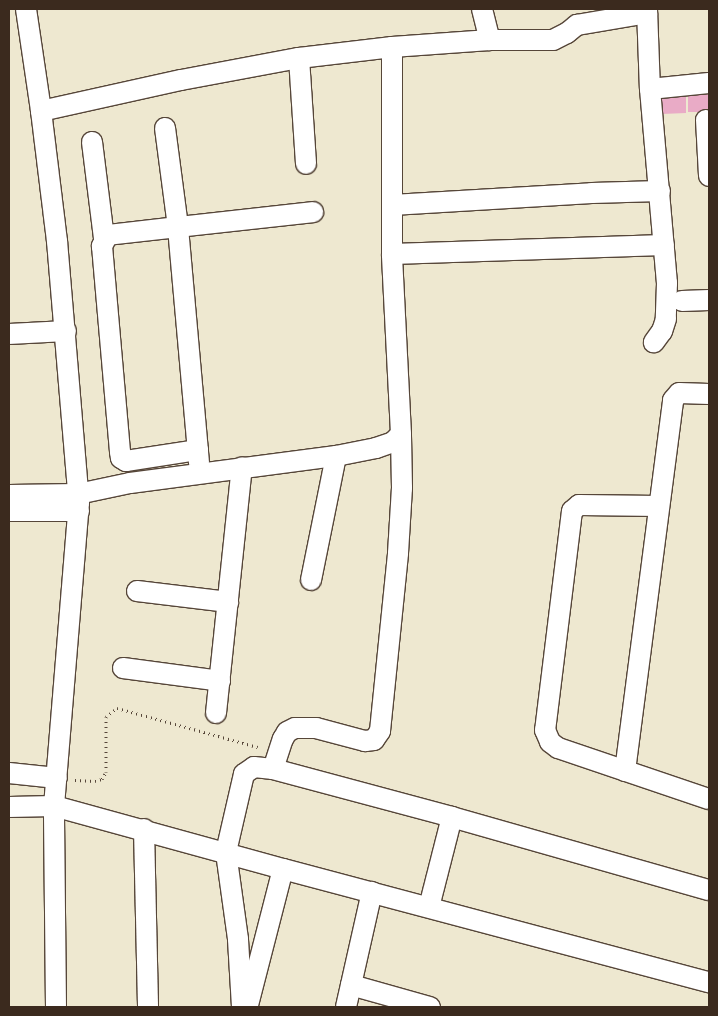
<!DOCTYPE html>
<html>
<head>
<meta charset="utf-8">
<style>
  body { margin:0 }
  #map { position:relative; width:718px; height:1016px; overflow:hidden; background:#eee8d0; font-family:"IM FELL Great Primer",serif }
  div>[style] { position:absolute }
  .building>* { inset:0; background:#e9abc6 }
  .path>* { height:3px; margin-top:-1.5px; transform-origin:0; background:repeating-linear-gradient(90deg,#564639 0 1px,transparent 0 5px) }
  .roads { filter:drop-shadow(1px 0 #564639) drop-shadow(-1px 0 #564639) drop-shadow(0 1px #564639) drop-shadow(0 -1px #564639) }
  .street>* { height:20px; margin:-10px; padding:0 10px; transform-origin:10px; border-radius:10px; background:#fff }
  span { translate:-50% -50%; white-space:nowrap; text-align:center; line-height:1.15; -webkit-text-stroke:5px #f6f6f2; paint-order:stroke }
  .frame { position:absolute; inset:0; border:10px solid #3b2a1e; pointer-events:none }
</style>
</head>
<body>
<div id="map">
  <div class="building">
    <i style="clip-path:polygon(662px 90px,686px 90px,686px 113px,662px 114px)"></i>
    <i style="clip-path:polygon(688px 90px,709px 90px,709px 112px,688px 112px)"></i>
  </div>
  <div class="path">
    <i style="left:75px;top:780px;width:20px;rotate:3deg"></i>
    <i style="left:95px;top:781px;width:7px;rotate:-16deg"></i>
    <i style="left:102px;top:779px;width:8px;rotate:-60deg"></i>
    <i style="left:106px;top:772px;width:55px;rotate:-90deg"></i>
    <i style="left:106px;top:717px;width:14px;rotate:-39deg"></i>
    <i style="left:117px;top:708px;width:146px;rotate:15.5deg"></i>
  </div>
  <div class="roads">
    <div class="street">
      <i style="left:26px;top:9px;width:103px;rotate:81.6deg"></i>
      <i style="left:482px;top:9px;width:32px;rotate:76deg"></i>
      <i style="left:647px;top:9px;width:80px;rotate:87.9deg"></i>
      <i style="left:650px;top:89px;width:195px;rotate:85deg"></i>
      <i style="left:667px;top:283px;width:36px;rotate:92deg"></i>
      <i style="left:666px;top:319px;width:13px;rotate:108deg"></i>
      <i style="left:662px;top:331px;width:14px;rotate:126deg"></i>
      <i style="left:299px;top:58px;width:106px;rotate:86.2deg"></i>
      <i style="left:650px;top:89px;width:59px;rotate:-5.8deg"></i>
      <i style="left:706px;top:120px;width:56px;rotate:86.9deg"></i>
      <i style="left:165px;top:128px;width:100px;rotate:82.5deg"></i>
      <i style="left:178px;top:227px;width:70px;rotate:173.5deg"></i>
      <i style="left:108px;top:235px;width:13px;rotate:119deg"></i>
      <i style="left:102px;top:246px;width:207px;rotate:85deg"></i>
      <i style="left:120px;top:452px;width:6px;rotate:81deg"></i>
      <i style="left:121px;top:458px;width:6px;rotate:31deg"></i>
      <i style="left:126px;top:461px;width:73px;rotate:-8.7deg"></i>
      <i style="left:92px;top:142px;width:98px;rotate:82.9deg"></i>
      <i style="left:392px;top:205px;width:200px;rotate:-3.4deg"></i>
      <i style="left:592px;top:193px;width:68px;rotate:-1.7deg"></i>
      <i style="left:392px;top:254px;width:272px;rotate:-1.9deg"></i>
      <i style="left:682px;top:301px;width:27px;rotate:-2deg"></i>
      <i style="left:9px;top:334px;width:57px;rotate:-3deg"></i>
      <i style="left:199px;top:463px;width:237px;rotate:-95.1deg"></i>
      <i style="left:178px;top:227px;width:136px;rotate:-6.3deg"></i>
      <i style="left:9px;top:495px;width:69px;rotate:-0.8deg"></i>
      <i style="left:78px;top:494px;width:53px;rotate:-11.9deg"></i>
      <i style="left:130px;top:483px;width:208px;rotate:-7.5deg"></i>
      <i style="left:336px;top:456px;width:41px;rotate:-11.3deg"></i>
      <i style="left:376px;top:448px;width:18px;rotate:-19deg"></i>
      <i style="left:393px;top:442px;width:11px;rotate:-45deg"></i>
      <i style="left:401px;top:434px;width:180px;rotate:-92.9deg"></i>
      <i style="left:392px;top:254px;width:207px;rotate:-90deg"></i>
      <i style="left:659px;top:506px;width:80px;rotate:-179.3deg"></i>
      <i style="left:579px;top:505px;width:9px;rotate:139deg"></i>
      <i style="left:572px;top:511px;width:221px;rotate:97deg"></i>
      <i style="left:545px;top:730px;width:13px;rotate:67deg"></i>
      <i style="left:550px;top:742px;width:10px;rotate:37deg"></i>
      <i style="left:558px;top:748px;width:159px;rotate:18.7deg"></i>
      <i style="left:9px;top:511px;width:70px"></i>
      <i style="left:311px;top:580px;width:126px;rotate:-78.6deg"></i>
      <i style="left:137px;top:591px;width:92px;rotate:6.9deg"></i>
      <i style="left:123px;top:668px;width:98px;rotate:7.6deg"></i>
      <i style="left:216px;top:713px;width:247px;rotate:-84deg"></i>
      <i style="left:273px;top:769px;width:32px;rotate:-72deg"></i>
      <i style="left:283px;top:739px;width:8px;rotate:-60deg"></i>
      <i style="left:287px;top:732px;width:9px;rotate:-27deg"></i>
      <i style="left:295px;top:728px;width:21px"></i>
      <i style="left:316px;top:728px;width:51px;rotate:14.9deg"></i>
      <i style="left:365px;top:741px;width:9px;rotate:-6deg"></i>
      <i style="left:374px;top:740px;width:11px;rotate:-56deg"></i>
      <i style="left:380px;top:731px;width:179px;rotate:-84.2deg"></i>
      <i style="left:398px;top:553px;width:65px;rotate:-86.5deg"></i>
      <i style="left:402px;top:488px;width:54px;rotate:-91.1deg"></i>
      <i style="left:625px;top:771px;width:374px;rotate:-82.6deg"></i>
      <i style="left:673px;top:400px;width:9px;rotate:-49deg"></i>
      <i style="left:679px;top:393px;width:30px;rotate:2deg"></i>
      <i style="left:9px;top:773px;width:48px;rotate:5.9deg"></i>
      <i style="left:9px;top:807px;width:45px;rotate:-1.3deg"></i>
      <i style="left:54px;top:806px;width:238px;rotate:15.4deg"></i>
      <i style="left:283px;top:869px;width:441px;rotate:14.9deg"></i>
      <i style="left:144px;top:829px;width:178px;rotate:88.7deg"></i>
      <i style="left:429px;top:907px;width:93px;rotate:-75.7deg"></i>
      <i style="left:351px;top:985px;width:82px;rotate:15.6deg"></i>
      <i style="left:248px;top:1005px;width:140px;rotate:-75.6deg"></i>
      <i style="left:56px;top:1007px;width:201px;rotate:-90.6deg"></i>
      <i style="left:54px;top:806px;width:304px;rotate:-85.3deg"></i>
      <i style="left:79px;top:503px;width:263px;rotate:-94.8deg"></i>
      <i style="left:57px;top:241px;width:131px;rotate:-97deg"></i>
      <i style="left:41px;top:111px;width:143px;rotate:-12.5deg"></i>
      <i style="left:181px;top:80px;width:120px;rotate:-10.6deg"></i>
      <i style="left:299px;top:58px;width:94px;rotate:-6.7deg"></i>
      <i style="left:392px;top:47px;width:98px;rotate:-4.1deg"></i>
      <i style="left:490px;top:40px;width:63px"></i>
      <i style="left:553px;top:40px;width:16px;rotate:-27deg"></i>
      <i style="left:567px;top:33px;width:13px;rotate:-39deg"></i>
      <i style="left:577px;top:25px;width:71px;rotate:-9.7deg"></i>
      <i style="left:242px;top:1007px;width:68px;rotate:-93.4deg"></i>
      <i style="left:238px;top:939px;width:88px;rotate:-97.9deg"></i>
      <i style="left:226px;top:852px;width:80px;rotate:-77deg"></i>
      <i style="left:244px;top:774px;width:12px;rotate:-35deg"></i>
      <i style="left:254px;top:767px;width:19px;rotate:6deg"></i>
      <i style="left:273px;top:769px;width:185px;rotate:15deg"></i>
      <i style="left:452px;top:817px;width:267px;rotate:15.9deg"></i>
      <i style="left:346px;top:1007px;width:118px;rotate:-77.3deg"></i>
    </div>
  </div>
  <div class="frame"></div>
</div>
</body>
</html>
